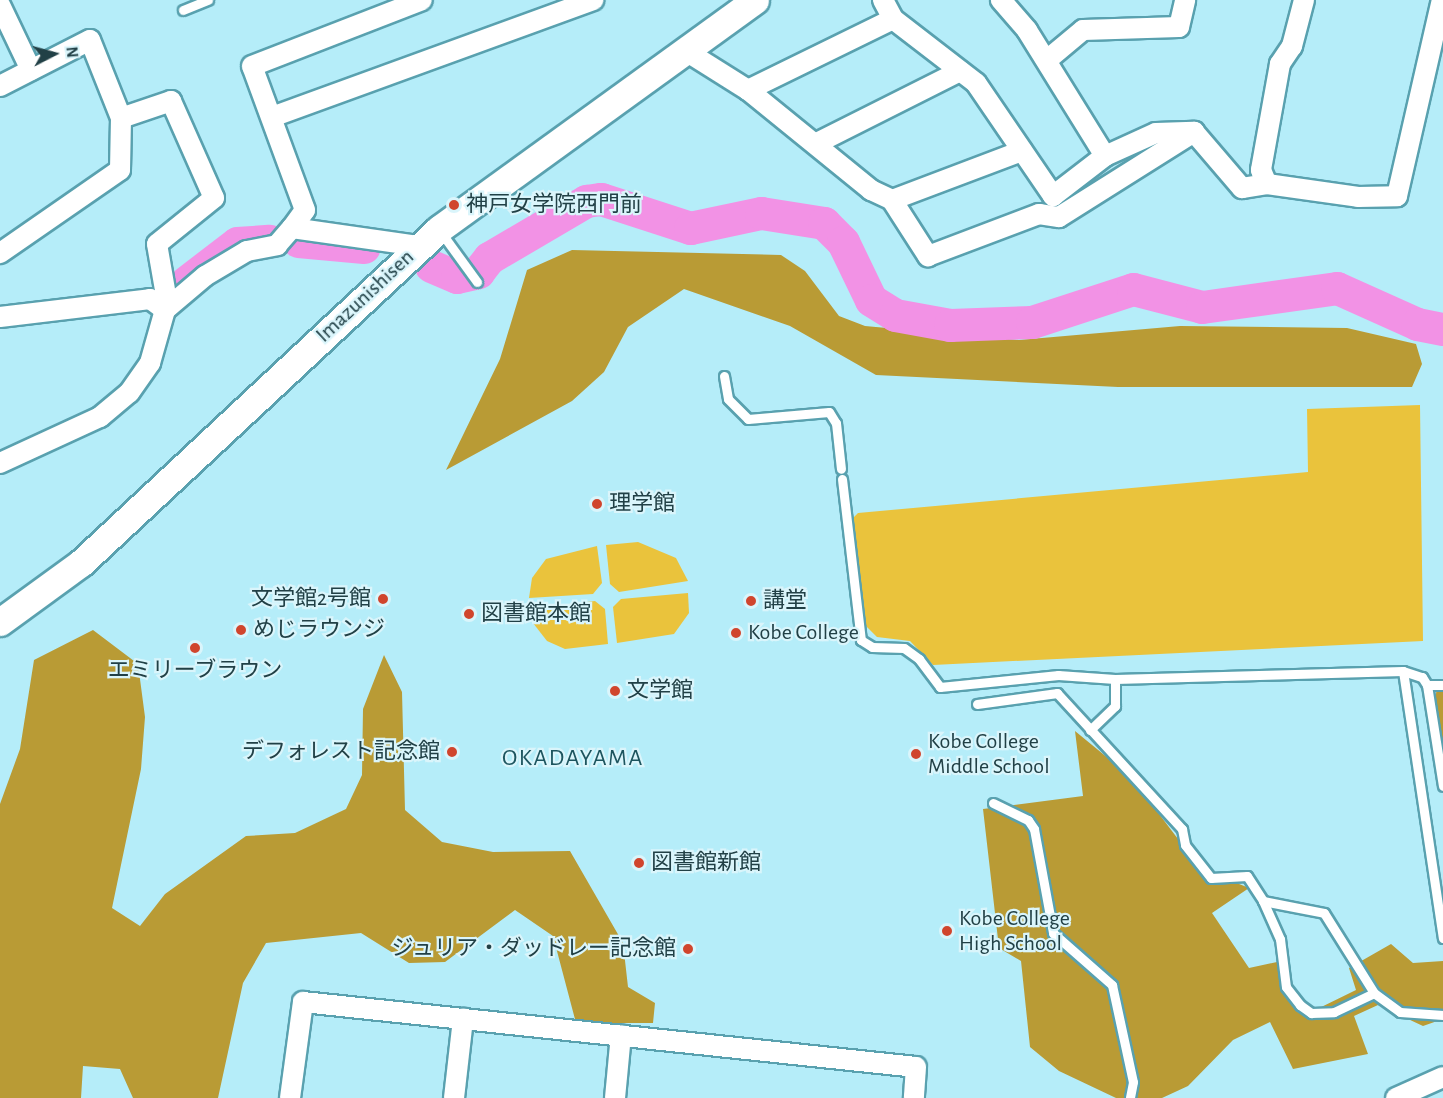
<!DOCTYPE html>
<html>
<head>
<meta charset="utf-8">
<style>
  body { margin:0 }
  #map { position:relative; width:1443px; height:1098px; overflow:hidden; background:#b5edf9; font-family:"Alegreya Sans","Noto Sans JP",sans-serif }
  div>[style] { position:absolute }
  .green>* { inset:0; background:#eac33c }
  .forest>* { inset:0; background:#b99b35 }
  .river>* { height:33px; margin:-16.5px; padding:0 16.5px; transform-origin:16.5px; border-radius:16.5px; background:#f292e5 }
  .roads { filter:drop-shadow(2px 0 #59a1af) drop-shadow(-2px 0 #59a1af) drop-shadow(0 2px #59a1af) drop-shadow(0 -2px #59a1af) }
  .lane>* { height:9px; margin:-4.5px; padding:0 4.5px; transform-origin:4.5px; border-radius:4.5px; background:#fff }
  .street>* { height:20px; margin:-10px; padding:0 10px; transform-origin:10px; border-radius:10px; background:#fff }
  .secondary>* { height:27px; margin:-13.5px; padding:0 13.5px; transform-origin:13.5px; border-radius:13.5px; background:#fff }
  .dots>* { width:16px; height:16px; translate:-50% -50%; box-sizing:border-box; border:3px solid #daf5fb; border-radius:50% }
  span { translate:-50% -50%; white-space:nowrap; text-align:center; line-height:1.15; -webkit-text-stroke:4.5px #daf5fb; paint-order:stroke }
  .poi-label { font-size:22px; color:#214046 }
  .left { translate:0 -50%; text-align:left }
  .right { translate:-100% -50%; text-align:right }
  .street-label { font-size:22px; color:#214046 }
  .neighbourhood-label { font-size:24px; color:#1d555f; letter-spacing:1.5px }
  .north { position:absolute; left:24px; top:24px; width:60px; height:60px; -webkit-text-stroke:4px #daf5fb; paint-order:stroke; rotate:84deg; font-size:16px; font-weight:700; line-height:24px; text-align:center; color:#214046 }
  .north::after { content:''; display:block; margin:auto; width:21px; height:27px; background:#214046; clip-path:polygon(50% 0,100% 100%,50% 72%,0 100%) }
</style>
</head>
<body>
<div id="map">
  <div class="green">
    <i style="clip-path:polygon(1420px 405px,1423px 641px,933px 665px,910px 641px,877px 637px,866px 626px,853px 518px,858px 513px,1308px 472px,1307px 409px)"></i>
    <i style="clip-path:polygon(638px 542px,676px 558px,688px 581px,619px 592px,610px 584px,606px 545px)"></i>
    <i style="clip-path:polygon(597px 546px,602px 583px,593px 594px,529px 598px,532px 578px,546px 559px)"></i>
    <i style="clip-path:polygon(688px 593px,689px 613px,674px 634px,617px 643px,613px 607px,621px 599px)"></i>
    <i style="clip-path:polygon(595px 601px,605px 609px,608px 644px,565px 649px,547px 641px,533px 623px,535px 608px)"></i>
  </div>
  <div class="forest">
    <i style="clip-path:polygon(572px 250px,781px 255px,805px 271px,839px 316px,865px 326px,1019px 340px,1180px 326px,1347px 328px,1416px 344px,1422px 364px,1412px 387px,1118px 387px,876px 375px,790px 326px,684px 289px,628px 327px,604px 372px,572px 401px,446px 470px,500px 359px,527px 270px)"></i>
    <i style="clip-path:polygon(93px 630px,138px 664px,145px 717px,141px 769px,112px 908px,140px 926px,165px 894px,246px 836px,295px 833px,346px 809px,362px 775px,363px 709px,384px 655px,402px 692px,405px 810px,442px 842px,493px 852px,570px 851px,623px 943px,628px 987px,655px 1003px,653px 1023px,576px 1023px,553px 936px,515px 910px,445px 962px,409px 963px,361px 933px,266px 943px,243px 983px,218px 1098px,133px 1098px,120px 1069px,83px 1066px,81px 1098px,0 1098px,0 804px,20px 749px,34px 660px)"></i>
    <i style="clip-path:polygon(1437px 686px,1443px 686px,1443px 750px,1435px 702px)"></i>
    <i style="clip-path:polygon(1075px 731px,1131px 777px,1200px 868px,1249px 888px,1212px 913px,1249px 968px,1277px 962px,1307px 1014px,1356px 990px,1349px 968px,1391px 944px,1413px 963px,1443px 961px,1443px 1019px,1423px 1026px,1378px 1005px,1354px 1016px,1368px 1054px,1293px 1069px,1270px 1022px,1233px 1040px,1188px 1086px,1162px 1098px,1116px 1098px,1059px 1071px,1030px 1047px,1021px 961px,999px 948px,983px 809px,1083px 796px)"></i>
  </div>
  <div class="river">
    <i style="left:298px;top:241px;width:66px;rotate:5.2deg"></i>
    <i style="left:431px;top:266px;width:28px;rotate:23deg"></i>
    <i style="left:457px;top:277px;width:22px;rotate:-13deg"></i>
    <i style="left:478px;top:272px;width:18px;rotate:-52deg"></i>
    <i style="left:489px;top:258px;width:113px;rotate:-30.4deg"></i>
    <i style="left:586px;top:201px;width:15px;rotate:-8deg"></i>
    <i style="left:601px;top:199px;width:94px;rotate:18deg"></i>
    <i style="left:690px;top:228px;width:73px;rotate:-11.9deg"></i>
    <i style="left:761px;top:213px;width:64px;rotate:9deg"></i>
    <i style="left:824px;top:223px;width:27px;rotate:45deg"></i>
    <i style="left:843px;top:242px;width:64px;rotate:64.2deg"></i>
    <i style="left:871px;top:300px;width:28px;rotate:32deg"></i>
    <i style="left:895px;top:315px;width:56px;rotate:10.3deg"></i>
    <i style="left:950px;top:325px;width:82px;rotate:-2.1deg"></i>
    <i style="left:1032px;top:322px;width:106px;rotate:-18.1deg"></i>
    <i style="left:1133px;top:289px;width:71px;rotate:14.6deg"></i>
    <i style="left:1202px;top:307px;width:136px;rotate:-8deg"></i>
    <i style="left:1337px;top:288px;width:88px;rotate:24.2deg"></i>
    <i style="left:1417px;top:324px;width:26px;rotate:11deg"></i>
    <i style="left:186px;top:282px;width:64px;rotate:-37.4deg"></i>
    <i style="left:237px;top:243px;width:32px;rotate:-4deg"></i>
  </div>
  <div class="roads">
    <div class="lane">
      <i style="left:183px;top:10px;width:27px;rotate:-22deg"></i>
      <i style="left:440px;top:231px;width:63px;rotate:54deg"></i>
      <i style="left:724px;top:376px;width:23px;rotate:80deg"></i>
      <i style="left:728px;top:399px;width:28px;rotate:45deg"></i>
      <i style="left:748px;top:419px;width:81px;rotate:-4.9deg"></i>
      <i style="left:829px;top:412px;width:13px;rotate:58deg"></i>
      <i style="left:836px;top:423px;width:46px;rotate:83.8deg"></i>
      <i style="left:842px;top:479px;width:162px;rotate:83.3deg"></i>
      <i style="left:861px;top:640px;width:13px;rotate:32deg"></i>
      <i style="left:872px;top:647px;width:32px;rotate:2deg"></i>
      <i style="left:904px;top:648px;width:19px;rotate:36deg"></i>
      <i style="left:919px;top:659px;width:35px;rotate:53deg"></i>
      <i style="left:940px;top:687px;width:119px;rotate:-5.8deg"></i>
      <i style="left:1058px;top:675px;width:57px;rotate:4deg"></i>
      <i style="left:1115px;top:679px;width:288px;rotate:-1.6deg"></i>
      <i style="left:1403px;top:671px;width:20px;rotate:18deg"></i>
      <i style="left:1422px;top:677px;width:9px;rotate:58deg"></i>
      <i style="left:1427px;top:685px;width:16px"></i>
      <i style="left:1403px;top:671px;width:270px;rotate:81.5deg"></i>
      <i style="left:1427px;top:685px;width:102px;rotate:81deg"></i>
      <i style="left:977px;top:704px;width:81px;rotate:-7.8deg"></i>
      <i style="left:1057px;top:693px;width:185px;rotate:47.4deg"></i>
      <i style="left:1182px;top:829px;width:16px;rotate:79deg"></i>
      <i style="left:1185px;top:845px;width:42px;rotate:51.8deg"></i>
      <i style="left:1211px;top:878px;width:36px;rotate:-3deg"></i>
      <i style="left:1247px;top:876px;width:30px;rotate:57deg"></i>
      <i style="left:1263px;top:901px;width:62px;rotate:11.1deg"></i>
      <i style="left:1324px;top:913px;width:94px;rotate:58deg"></i>
      <i style="left:1374px;top:993px;width:32px;rotate:36deg"></i>
      <i style="left:1400px;top:1012px;width:43px;rotate:4deg"></i>
      <i style="left:1090px;top:730px;width:35px;rotate:-44deg"></i>
      <i style="left:1115px;top:706px;width:27px;rotate:-90deg"></i>
      <i style="left:993px;top:803px;width:39px;rotate:26deg"></i>
      <i style="left:1028px;top:820px;width:11px;rotate:56deg"></i>
      <i style="left:1034px;top:829px;width:106px;rotate:79.6deg"></i>
      <i style="left:1053px;top:933px;width:79px;rotate:41.4deg"></i>
      <i style="left:1112px;top:985px;width:99px;rotate:77.8deg"></i>
      <i style="left:1133px;top:1082px;width:16px;rotate:101deg"></i>
      <i style="left:1263px;top:901px;width:42px;rotate:65.9deg"></i>
      <i style="left:1280px;top:939px;width:48px;rotate:82.9deg"></i>
      <i style="left:1286px;top:987px;width:23px;rotate:52deg"></i>
      <i style="left:1300px;top:1005px;width:14px;rotate:36deg"></i>
      <i style="left:1311px;top:1013px;width:23px;rotate:-2deg"></i>
      <i style="left:1334px;top:1012px;width:44px;rotate:-25.4deg"></i>
    </div>
    <div class="street">
      <i style="left:883px;top:0;width:21px;rotate:62deg"></i>
      <i style="left:893px;top:19px;width:105px;rotate:37.6deg"></i>
      <i style="left:976px;top:83px;width:137px;rotate:55.7deg"></i>
      <i style="left:1053px;top:196px;width:66px;rotate:-37.6deg"></i>
      <i style="left:1105px;top:156px;width:148px;rotate:-121.8deg"></i>
      <i style="left:1027px;top:30px;width:40px;rotate:-131deg"></i>
      <i style="left:1304px;top:0;width:48px;rotate:104.6deg"></i>
      <i style="left:1292px;top:46px;width:22px;rotate:124deg"></i>
      <i style="left:1280px;top:64px;width:108px;rotate:100.2deg"></i>
      <i style="left:1261px;top:170px;width:15px;rotate:67deg"></i>
      <i style="left:1267px;top:184px;width:92px;rotate:8.1deg"></i>
      <i style="left:1358px;top:197px;width:39px;rotate:-1deg"></i>
      <i style="left:1397px;top:196px;width:201px;rotate:-77.1deg"></i>
      <i style="left:0;top:5px;width:72px;rotate:64.5deg"></i>
      <i style="left:686px;top:51px;width:73px;rotate:32.2deg"></i>
      <i style="left:748px;top:90px;width:159px;rotate:39.1deg"></i>
      <i style="left:871px;top:190px;width:23px;rotate:25deg"></i>
      <i style="left:892px;top:200px;width:67px;rotate:57.3deg"></i>
      <i style="left:928px;top:256px;width:119px;rotate:-20.7deg"></i>
      <i style="left:1039px;top:214px;width:20px;rotate:9deg"></i>
      <i style="left:1059px;top:217px;width:160px;rotate:-32.2deg"></i>
      <i style="left:1194px;top:132px;width:74px;rotate:49.4deg"></i>
      <i style="left:1242px;top:188px;width:25px;rotate:-9deg"></i>
      <i style="left:1047px;top:60px;width:47px;rotate:-39.8deg"></i>
      <i style="left:1083px;top:30px;width:96px;rotate:-1.8deg"></i>
      <i style="left:1179px;top:27px;width:28px;rotate:-77deg"></i>
      <i style="left:0;top:86px;width:101px;rotate:-27.1deg"></i>
      <i style="left:90px;top:40px;width:84px;rotate:68.3deg"></i>
      <i style="left:121px;top:118px;width:52px;rotate:91.1deg"></i>
      <i style="left:120px;top:170px;width:146px;rotate:145.3deg"></i>
      <i style="left:748px;top:90px;width:161px;rotate:-26.1deg"></i>
      <i style="left:272px;top:117px;width:342px;rotate:-20deg"></i>
      <i style="left:121px;top:118px;width:53px;rotate:-18.8deg"></i>
      <i style="left:171px;top:101px;width:106px;rotate:66.1deg"></i>
      <i style="left:214px;top:198px;width:73px;rotate:141.1deg"></i>
      <i style="left:157px;top:244px;width:64px;rotate:80.1deg"></i>
      <i style="left:817px;top:143px;width:160px;rotate:-26.7deg"></i>
      <i style="left:1105px;top:156px;width:56px;rotate:-24.3deg"></i>
      <i style="left:1156px;top:133px;width:38px;rotate:-2deg"></i>
      <i style="left:892px;top:200px;width:139px;rotate:-20.7deg"></i>
      <i style="left:292px;top:228px;width:22px;rotate:-54deg"></i>
      <i style="left:305px;top:210px;width:153px;rotate:-110.2deg"></i>
      <i style="left:252px;top:66px;width:182px;rotate:-21.2deg"></i>
      <i style="left:0;top:317px;width:151px;rotate:-6.8deg"></i>
      <i style="left:150px;top:299px;width:19px;rotate:36deg"></i>
      <i style="left:0;top:463px;width:110px;rotate:-24.7deg"></i>
      <i style="left:100px;top:417px;width:38px;rotate:-40deg"></i>
      <i style="left:129px;top:393px;width:37px;rotate:-55deg"></i>
      <i style="left:150px;top:363px;width:55px;rotate:-74.2deg"></i>
      <i style="left:165px;top:310px;width:52px;rotate:-40.4deg"></i>
      <i style="left:205px;top:276px;width:49px;rotate:-30.8deg"></i>
      <i style="left:247px;top:251px;width:31px;rotate:-11deg"></i>
      <i style="left:277px;top:245px;width:23px;rotate:-49deg"></i>
      <i style="left:292px;top:228px;width:127px;rotate:8.1deg"></i>
      <i style="left:290px;top:1098px;width:97px;rotate:-82.3deg"></i>
      <i style="left:303px;top:1002px;width:616px;rotate:6.05deg"></i>
      <i style="left:916px;top:1067px;width:31px;rotate:94deg"></i>
      <i style="left:454px;top:1098px;width:80px;rotate:-83.5deg"></i>
      <i style="left:615px;top:1098px;width:63px;rotate:-84.6deg"></i>
      <i style="left:1396px;top:1098px;width:51px;rotate:-24.1deg"></i>
    </div>
    <div class="secondary">
      <i style="left:0;top:622px;width:100px;rotate:-36.1deg"></i>
      <i style="left:81px;top:563px;width:490px;rotate:-43deg"></i>
      <i style="left:439px;top:229px;width:390px;rotate:-35.9deg"></i>
    </div>
  </div>
  <div class="dots">
    <i style="left:454px;top:205px;background:#d0452d"></i>
    <i style="left:597px;top:504px;background:#d0452d"></i>
    <i style="left:383px;top:599px;background:#d0452d"></i>
    <i style="left:751px;top:601px;background:#d0452d"></i>
    <i style="left:469px;top:614px;background:#d0452d"></i>
    <i style="left:241px;top:630px;background:#d0452d"></i>
    <i style="left:736px;top:633px;background:#d0452d"></i>
    <i style="left:195px;top:648px;background:#d0452d"></i>
    <i style="left:615px;top:691px;background:#d0452d"></i>
    <i style="left:452px;top:752px;background:#d0452d"></i>
    <i style="left:916px;top:754px;background:#d0452d"></i>
    <i style="left:639px;top:863px;background:#d0452d"></i>
    <i style="left:947px;top:931px;background:#d0452d"></i>
    <i style="left:688px;top:949px;background:#d0452d"></i>
  </div>
  <div class="poi-label">
    <span class="left" style="left:466px;top:205px">神戸女学院西門前</span>
    <span class="left" style="left:609px;top:504px">理学館</span>
    <span class="right" style="left:371px;top:599px">文学館2号館</span>
    <span class="left" style="left:763px;top:601px">講堂</span>
    <span class="left" style="left:481px;top:614px">図書館本館</span>
    <span class="left" style="left:253px;top:630px">めじラウンジ</span>
    <span class="left" style="left:748px;top:633px">Kobe College</span>
    <span style="left:195px;top:671px">エミリーブラウン</span>
    <span class="left" style="left:627px;top:691px">文学館</span>
    <span class="left" style="left:928px;top:754px">Kobe College<br>Middle School</span>
    <span class="right" style="left:440px;top:752px">デフォレスト記念館</span>
    <span class="left" style="left:651px;top:863px">図書館新館</span>
    <span class="left" style="left:959px;top:931px">Kobe College<br>High School</span>
    <span class="right" style="left:676px;top:949px">ジュリア・ダッドレー記念館</span>
  </div>
  <div class="street-label">
    <span style="left:365px;top:296px;rotate:-43deg">Imazunishisen</span>
  </div>
  <div class="neighbourhood-label">
    <span style="left:573px;top:759px">OKADAYAMA</span>
  </div>
  <div class="north">N</div>
</div>
</body>
</html>
